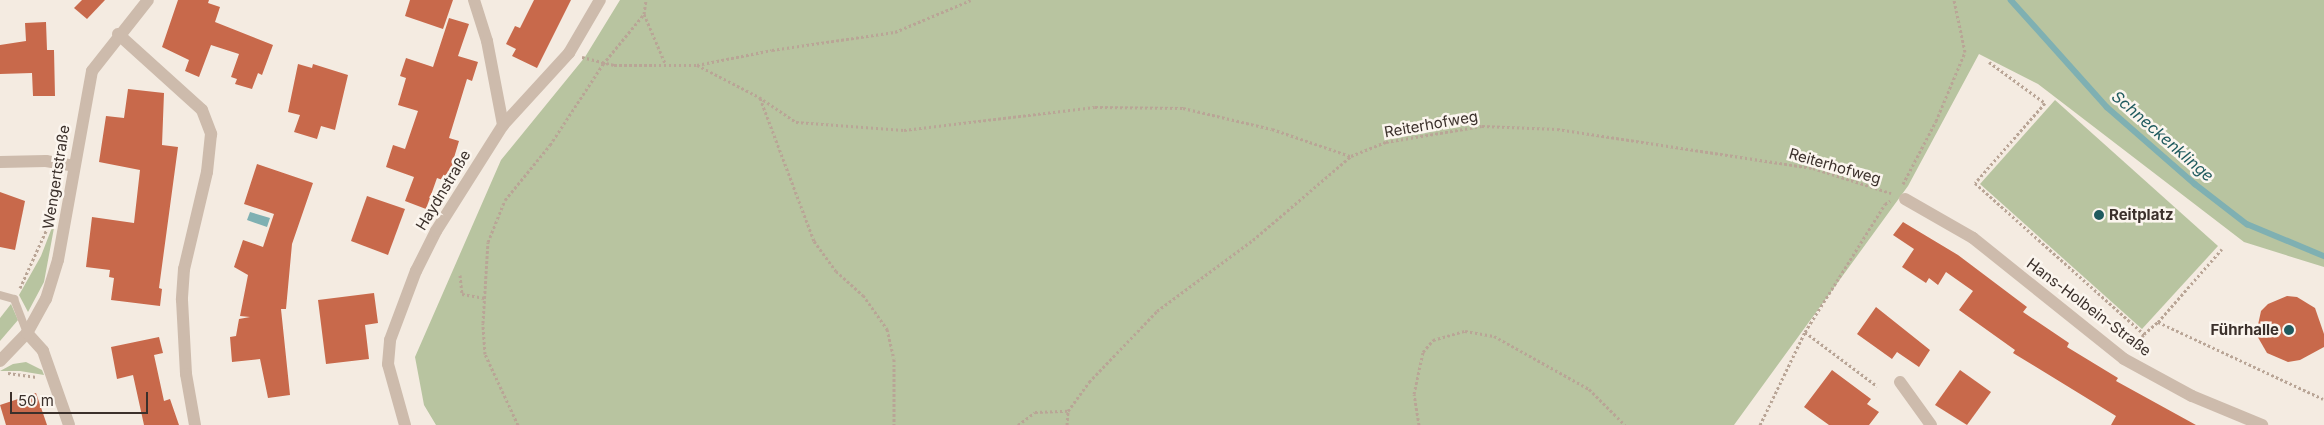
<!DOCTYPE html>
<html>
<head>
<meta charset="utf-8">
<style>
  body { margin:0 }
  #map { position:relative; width:2324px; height:425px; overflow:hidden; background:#f4ebe1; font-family:Inter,sans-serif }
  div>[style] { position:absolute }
  .green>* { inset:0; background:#b8c4a0 }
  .water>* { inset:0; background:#7fb0b2 }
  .stream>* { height:5.5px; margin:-2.75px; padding:0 2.75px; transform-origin:2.75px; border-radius:2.75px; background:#7fb0b2 }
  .building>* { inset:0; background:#c8694b }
  .path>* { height:3px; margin-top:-1.5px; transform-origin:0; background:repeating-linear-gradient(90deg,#b9a596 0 2.5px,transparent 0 5px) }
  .service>* { height:8px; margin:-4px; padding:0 4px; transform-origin:4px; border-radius:4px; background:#cdbbac }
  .minor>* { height:12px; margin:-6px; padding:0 6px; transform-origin:6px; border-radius:6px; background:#cdbbac }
  .dots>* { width:14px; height:14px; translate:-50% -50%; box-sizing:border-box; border:2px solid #fbf5ee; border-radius:50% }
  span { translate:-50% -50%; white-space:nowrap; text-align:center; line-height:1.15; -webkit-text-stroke:5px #fbf5ee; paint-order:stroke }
  .street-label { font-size:15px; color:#3b302b }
  .poi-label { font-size:15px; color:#3b302b; font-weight:700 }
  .left { translate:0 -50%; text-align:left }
  .right { translate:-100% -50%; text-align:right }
  .water-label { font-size:16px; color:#1f5a5e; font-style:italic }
  .scale { position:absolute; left:10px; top:392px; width:138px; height:22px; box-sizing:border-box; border:2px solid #3b302b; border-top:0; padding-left:6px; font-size:15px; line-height:18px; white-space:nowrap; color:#3b302b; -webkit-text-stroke:4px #fbf5ee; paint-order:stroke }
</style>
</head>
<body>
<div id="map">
  <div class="green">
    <i style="clip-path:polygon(620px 0,2324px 0,2324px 267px,2244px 242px,2038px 84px,1979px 54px,1908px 186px,1734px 425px,436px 425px,424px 405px,415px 357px,501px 160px,585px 57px)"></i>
    <i style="clip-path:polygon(2055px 100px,2218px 246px,2142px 329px,1980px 184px)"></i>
    <i style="clip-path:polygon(56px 217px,44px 282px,28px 312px,19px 295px,41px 256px)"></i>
    <i style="clip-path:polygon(11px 304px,18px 320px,0 341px,0 318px)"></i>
    <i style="clip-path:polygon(26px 362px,42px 370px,44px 375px,20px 371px,0 371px,13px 364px)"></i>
  </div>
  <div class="water">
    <i style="clip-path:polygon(250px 212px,270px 218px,267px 227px,247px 220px)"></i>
  </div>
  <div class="stream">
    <i style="left:2011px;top:0;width:144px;rotate:48.1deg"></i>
    <i style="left:2107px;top:107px;width:117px;rotate:41.2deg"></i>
    <i style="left:2195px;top:184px;width:66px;rotate:37.6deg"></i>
    <i style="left:2247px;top:224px;width:83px;rotate:22.6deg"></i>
  </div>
  <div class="building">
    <i style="clip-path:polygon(82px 0,105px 0,87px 19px,74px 8px)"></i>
    <i style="clip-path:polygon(178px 0,209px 0,208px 3px,220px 7px,215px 22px,273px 45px,262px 75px,258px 73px,252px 89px,235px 84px,237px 79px,231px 77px,239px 54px,211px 45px,199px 77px,185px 71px,189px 60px,162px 47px)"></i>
    <i style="clip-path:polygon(410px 0,453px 0,443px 29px,405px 16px)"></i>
    <i style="clip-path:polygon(534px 0,571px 0,537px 68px,512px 56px,516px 49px,506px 44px,515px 26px,520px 28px)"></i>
    <i style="clip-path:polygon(449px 18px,469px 24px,458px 56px,478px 62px,472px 81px,467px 79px,449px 138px,459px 141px,453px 161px,456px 162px,448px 182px,437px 178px,426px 209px,405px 201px,414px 177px,386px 167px,393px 145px,405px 149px,418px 111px,398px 105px,406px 78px,400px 76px,406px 58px,433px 67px)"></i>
    <i style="clip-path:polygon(46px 22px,47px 50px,54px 50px,55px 96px,33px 96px,32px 73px,0 74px,0 45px,26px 41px,25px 23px)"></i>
    <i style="clip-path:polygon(298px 64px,312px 68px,313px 64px,348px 75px,335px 130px,321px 126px,317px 139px,294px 132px,300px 115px,288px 112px)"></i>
    <i style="clip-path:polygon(128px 89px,164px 93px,162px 145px,178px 147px,159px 288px,162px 289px,160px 306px,111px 300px,114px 278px,109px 277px,110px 270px,86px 267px,92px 217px,134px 223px,140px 170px,99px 162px,106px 116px,124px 118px)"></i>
    <i style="clip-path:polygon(257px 164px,313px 183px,292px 244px,286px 309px,281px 309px,290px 395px,268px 398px,260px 359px,232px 362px,230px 337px,236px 336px,239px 319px,250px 317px,240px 316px,248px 275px,234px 267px,243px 240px,263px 247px,274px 214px,244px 204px)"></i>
    <i style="clip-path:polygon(0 192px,25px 201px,15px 250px,0 247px)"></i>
    <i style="clip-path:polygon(367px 196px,405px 209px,388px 255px,351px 241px)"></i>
    <i style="clip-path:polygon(1903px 222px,1958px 255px,2027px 307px,2023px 312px,2069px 343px,2067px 347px,2118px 378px,2116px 381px,2196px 425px,2111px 425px,2116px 416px,2013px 353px,2015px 350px,1959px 310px,1973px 291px,1946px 272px,1938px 285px,1929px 278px,1926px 283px,1902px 267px,1914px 249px,1893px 235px)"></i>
    <i style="clip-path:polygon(374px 293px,378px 323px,365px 325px,369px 359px,326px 364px,318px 300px)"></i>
    <i style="clip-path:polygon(2287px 296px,2297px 297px,2315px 308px,2324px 334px,2324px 347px,2300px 360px,2288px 362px,2267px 353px,2256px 334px,2261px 311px,2268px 304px)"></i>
    <i style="clip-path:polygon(1876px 307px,1930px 350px,1919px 367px,1897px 352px,1892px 359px,1857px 334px)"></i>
    <i style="clip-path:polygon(159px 337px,163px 353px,154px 355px,164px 401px,170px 399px,179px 425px,144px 425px,133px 375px,117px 379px,111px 347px)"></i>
    <i style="clip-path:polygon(1832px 370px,1871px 399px,1867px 404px,1879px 412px,1869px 425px,1829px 425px,1804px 407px)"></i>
    <i style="clip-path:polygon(1960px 370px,1991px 392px,1967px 425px,1935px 405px)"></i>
    <i style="clip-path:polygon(36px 393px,47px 425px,6px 425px,0 405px)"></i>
  </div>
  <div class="path">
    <i style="left:644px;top:14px;width:53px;rotate:66.8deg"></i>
    <i style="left:582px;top:57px;width:33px;rotate:14deg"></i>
    <i style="left:614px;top:65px;width:83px"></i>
    <i style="left:697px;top:65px;width:76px;rotate:-11.3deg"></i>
    <i style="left:772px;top:50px;width:124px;rotate:-8.3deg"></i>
    <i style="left:895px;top:32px;width:82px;rotate:-22.8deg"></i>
    <i style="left:1989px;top:62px;width:69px;rotate:36.2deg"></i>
    <i style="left:2045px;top:103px;width:106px;rotate:131.2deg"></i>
    <i style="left:1975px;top:183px;width:227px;rotate:41.8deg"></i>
    <i style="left:2144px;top:334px;width:18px;rotate:-41deg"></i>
    <i style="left:2158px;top:322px;width:182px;rotate:25deg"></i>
    <i style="left:697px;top:65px;width:70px;rotate:27.3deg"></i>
    <i style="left:759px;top:97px;width:45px;rotate:34deg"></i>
    <i style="left:796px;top:122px;width:108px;rotate:4.2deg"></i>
    <i style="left:904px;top:130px;width:192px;rotate:-6.9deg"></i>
    <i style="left:1095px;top:107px;width:88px;rotate:0.7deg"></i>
    <i style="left:1183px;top:108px;width:91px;rotate:13.3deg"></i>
    <i style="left:1272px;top:129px;width:83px;rotate:19.1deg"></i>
    <i style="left:760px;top:98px;width:153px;rotate:69.3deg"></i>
    <i style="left:814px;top:241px;width:37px;rotate:54deg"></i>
    <i style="left:836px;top:271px;width:36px;rotate:42deg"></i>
    <i style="left:863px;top:295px;width:42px;rotate:54.8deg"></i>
    <i style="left:887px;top:329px;width:31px;rotate:77deg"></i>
    <i style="left:894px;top:359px;width:66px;rotate:90deg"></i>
    <i style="left:1903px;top:184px;width:71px;rotate:-62.4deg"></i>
    <i style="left:1936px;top:121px;width:75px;rotate:-67.2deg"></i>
    <i style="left:1965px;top:52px;width:53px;rotate:-101.9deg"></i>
    <i style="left:460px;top:275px;width:19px;rotate:84deg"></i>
    <i style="left:462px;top:294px;width:23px;rotate:10deg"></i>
    <i style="left:20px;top:288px;width:63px;rotate:-65.5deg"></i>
    <i style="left:2158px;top:322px;width:97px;rotate:-48.8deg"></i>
    <i style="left:1805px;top:332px;width:90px;rotate:36.9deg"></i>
    <i style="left:2132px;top:348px;width:18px;rotate:-49deg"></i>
    <i style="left:8px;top:373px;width:29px;rotate:8deg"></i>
    <i style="left:518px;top:425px;width:78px;rotate:-114.9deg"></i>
    <i style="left:485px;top:354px;width:31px;rotate:-94deg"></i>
    <i style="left:483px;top:323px;width:81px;rotate:-86.5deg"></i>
    <i style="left:488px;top:242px;width:45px;rotate:-68deg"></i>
    <i style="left:505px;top:200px;width:71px;rotate:-50.7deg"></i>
    <i style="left:550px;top:145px;width:97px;rotate:-56.8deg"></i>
    <i style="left:603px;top:64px;width:65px;rotate:-50.6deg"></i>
    <i style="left:644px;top:14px;width:14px;rotate:-82deg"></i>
    <i style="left:1018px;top:425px;width:21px;rotate:-37deg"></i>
    <i style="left:1035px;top:412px;width:33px;rotate:-2deg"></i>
    <i style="left:1067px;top:425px;width:14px;rotate:-86deg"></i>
    <i style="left:1068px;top:411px;width:36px;rotate:-54deg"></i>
    <i style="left:1089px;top:382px;width:98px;rotate:-46.2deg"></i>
    <i style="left:1157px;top:311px;width:119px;rotate:-36.5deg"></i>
    <i style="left:1253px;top:240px;width:129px;rotate:-40.6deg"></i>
    <i style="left:1351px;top:156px;width:38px;rotate:-22deg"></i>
    <i style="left:1386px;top:142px;width:97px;rotate:-9.5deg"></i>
    <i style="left:1482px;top:126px;width:75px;rotate:2.3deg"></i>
    <i style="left:1557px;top:129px;width:259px;rotate:8.7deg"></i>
    <i style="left:1813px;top:168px;width:82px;rotate:17.8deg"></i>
    <i style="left:1419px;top:425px;width:31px;rotate:-99deg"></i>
    <i style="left:1414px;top:394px;width:43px;rotate:-77.9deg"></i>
    <i style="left:1423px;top:352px;width:16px;rotate:-50deg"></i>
    <i style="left:1433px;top:340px;width:33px;rotate:-16deg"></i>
    <i style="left:1465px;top:331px;width:29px;rotate:10deg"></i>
    <i style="left:1494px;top:336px;width:109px;rotate:29.2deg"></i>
    <i style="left:1589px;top:389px;width:51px;rotate:45deg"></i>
    <i style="left:1760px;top:425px;width:103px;rotate:-64.2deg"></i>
    <i style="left:1805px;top:332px;width:151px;rotate:-58deg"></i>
    <i style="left:1885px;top:204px;width:6px;rotate:-31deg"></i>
  </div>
  <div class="service">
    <i style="left:0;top:295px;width:15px;rotate:16deg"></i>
    <i style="left:14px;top:299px;width:36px;rotate:69deg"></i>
  </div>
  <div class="minor">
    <i style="left:474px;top:0;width:43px;rotate:72.4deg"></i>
    <i style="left:487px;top:41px;width:86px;rotate:79.2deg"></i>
    <i style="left:118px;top:34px;width:113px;rotate:42.1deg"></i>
    <i style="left:202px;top:110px;width:26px;rotate:69deg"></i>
    <i style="left:211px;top:134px;width:38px;rotate:96deg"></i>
    <i style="left:207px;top:172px;width:100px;rotate:103.3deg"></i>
    <i style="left:184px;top:269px;width:31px;rotate:94deg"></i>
    <i style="left:182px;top:300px;width:74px;rotate:86.9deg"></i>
    <i style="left:186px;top:374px;width:52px;rotate:80deg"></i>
    <i style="left:0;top:162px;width:46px;rotate:-1.2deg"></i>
    <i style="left:46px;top:161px;width:27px;rotate:10deg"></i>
    <i style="left:1905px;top:199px;width:78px;rotate:29.8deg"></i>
    <i style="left:1973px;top:238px;width:193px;rotate:38.7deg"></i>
    <i style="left:2124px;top:359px;width:77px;rotate:28.6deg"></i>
    <i style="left:2192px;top:396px;width:76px;rotate:22.5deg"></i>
    <i style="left:27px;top:333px;width:24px;rotate:48deg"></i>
    <i style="left:43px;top:351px;width:78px;rotate:70.6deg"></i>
    <i style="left:0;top:361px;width:39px;rotate:-46deg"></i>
    <i style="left:27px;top:333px;width:39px;rotate:-61deg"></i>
    <i style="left:46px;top:299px;width:41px;rotate:-72.9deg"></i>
    <i style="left:58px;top:260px;width:192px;rotate:-79.8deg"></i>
    <i style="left:92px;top:71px;width:90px;rotate:-51.7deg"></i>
    <i style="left:1900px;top:382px;width:53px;rotate:54.2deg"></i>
    <i style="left:405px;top:425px;width:63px;rotate:-105.6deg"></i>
    <i style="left:388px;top:364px;width:24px;rotate:-85deg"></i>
    <i style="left:390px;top:340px;width:74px;rotate:-69.4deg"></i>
    <i style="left:416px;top:271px;width:45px;rotate:-63.4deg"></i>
    <i style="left:436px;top:231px;width:125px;rotate:-57.7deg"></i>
    <i style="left:503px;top:125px;width:98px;rotate:-47.5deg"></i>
    <i style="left:569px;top:53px;width:61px;rotate:-59.7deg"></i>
  </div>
  <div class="dots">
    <i style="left:2099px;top:215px;background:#1f5a5e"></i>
    <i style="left:2289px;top:330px;background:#1f5a5e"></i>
  </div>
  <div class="street-label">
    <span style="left:1431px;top:124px;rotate:-10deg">Reiterhofweg</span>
    <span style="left:1835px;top:166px;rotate:16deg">Reiterhofweg</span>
    <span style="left:56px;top:177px;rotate:-81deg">Wengertstraße</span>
    <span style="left:443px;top:190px;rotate:-59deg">Haydnstraße</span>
    <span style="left:2089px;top:307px;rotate:37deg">Hans-Holbein-Straße</span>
  </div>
  <div class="poi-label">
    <span class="left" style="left:2109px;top:215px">Reitplatz</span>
    <span class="right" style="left:2279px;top:330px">Führhalle</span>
  </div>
  <div class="water-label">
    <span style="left:2163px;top:136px;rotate:41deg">Schneckenklinge</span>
  </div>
  <div class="scale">50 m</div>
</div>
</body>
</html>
